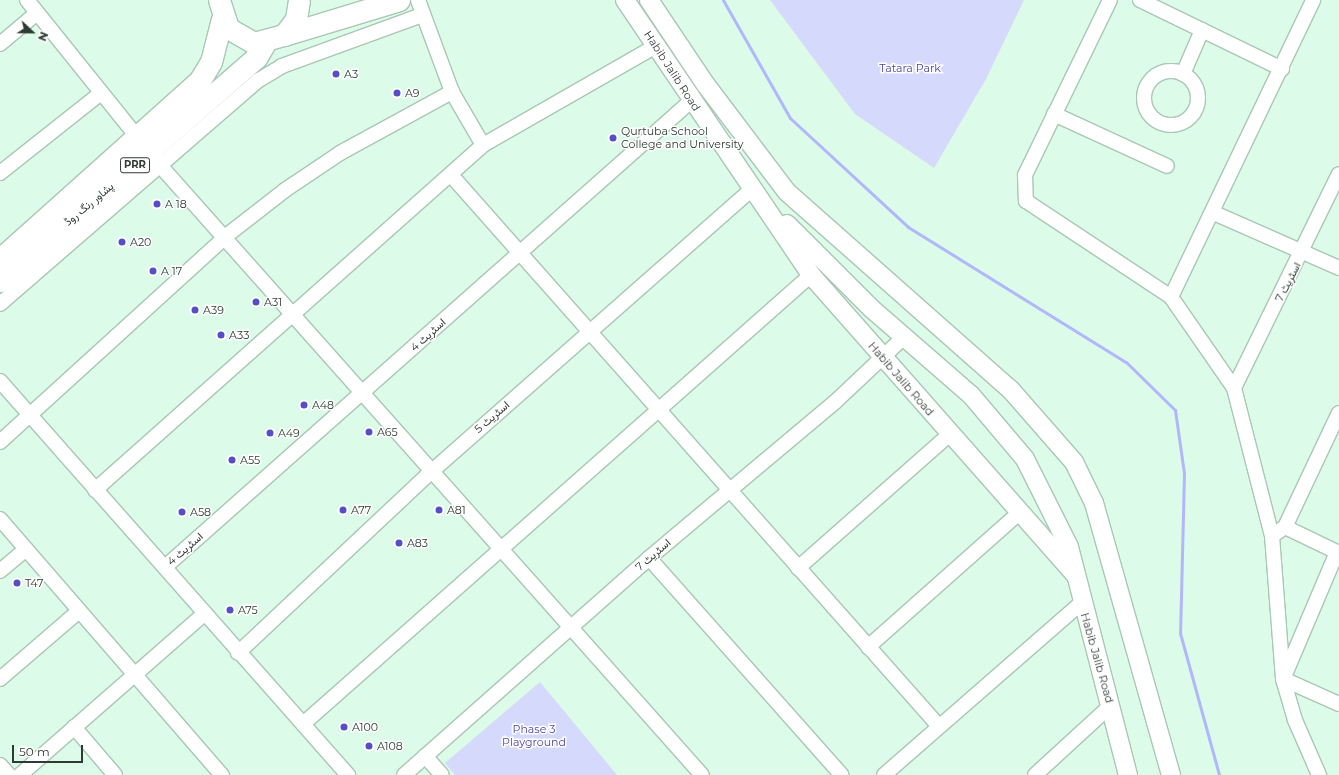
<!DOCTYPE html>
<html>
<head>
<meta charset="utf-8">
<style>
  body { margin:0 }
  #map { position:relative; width:1339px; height:775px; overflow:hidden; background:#dcfbe9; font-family:Montserrat,Vazirmatn,sans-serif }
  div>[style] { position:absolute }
  .green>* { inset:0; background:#d5d9fb }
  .stream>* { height:3px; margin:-1.5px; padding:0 1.5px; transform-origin:1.5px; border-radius:1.5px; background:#b2b7fc }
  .roads { filter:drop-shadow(1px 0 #a9c7b5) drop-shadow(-1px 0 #a9c7b5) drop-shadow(0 1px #a9c7b5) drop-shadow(0 -1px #a9c7b5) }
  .minor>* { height:14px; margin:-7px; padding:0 7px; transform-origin:7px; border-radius:7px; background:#fff }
  .minor>.ring { margin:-7px; padding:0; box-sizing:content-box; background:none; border:14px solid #fff; border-radius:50% }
  .major>* { height:18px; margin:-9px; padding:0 9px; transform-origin:9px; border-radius:9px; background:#fff }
  .highway>* { height:21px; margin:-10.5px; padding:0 10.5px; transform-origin:10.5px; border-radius:10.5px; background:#fff }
  .dots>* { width:11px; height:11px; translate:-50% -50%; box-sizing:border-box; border:2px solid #fff; border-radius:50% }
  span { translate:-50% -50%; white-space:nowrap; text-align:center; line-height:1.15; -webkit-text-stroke:3px #fff; paint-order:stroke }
  .shield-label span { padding:1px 3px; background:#fff; border:1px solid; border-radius:3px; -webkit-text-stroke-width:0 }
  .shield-label { font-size:10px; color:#2e3a33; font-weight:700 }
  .park-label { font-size:11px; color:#4a45a6 }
  .street-label { font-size:11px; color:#2e3a33 }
  .poi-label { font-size:11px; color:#2e3a33 }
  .left { translate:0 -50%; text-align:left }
  .north { position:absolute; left:12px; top:12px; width:40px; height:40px; -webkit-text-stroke:3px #fff; paint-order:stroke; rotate:112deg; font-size:11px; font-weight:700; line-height:16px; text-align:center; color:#2e3a33 }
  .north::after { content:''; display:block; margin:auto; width:14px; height:18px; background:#2e3a33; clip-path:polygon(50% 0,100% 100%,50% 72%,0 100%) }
  .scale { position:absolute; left:12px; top:745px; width:71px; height:18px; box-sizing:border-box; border:2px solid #2e3a33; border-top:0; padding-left:5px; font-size:12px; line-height:14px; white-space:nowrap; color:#2e3a33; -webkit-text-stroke:3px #fff; paint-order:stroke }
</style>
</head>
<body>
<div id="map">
  <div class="green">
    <i style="clip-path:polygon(770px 0,1024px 0,986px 79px,934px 168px,855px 114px)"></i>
    <i style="clip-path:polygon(540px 682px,617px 775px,455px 775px,445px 763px)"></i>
  </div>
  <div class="stream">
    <i style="left:723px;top:0;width:136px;rotate:60.4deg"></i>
    <i style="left:790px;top:118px;width:161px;rotate:42.7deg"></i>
    <i style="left:908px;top:227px;width:256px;rotate:31.8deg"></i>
    <i style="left:1126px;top:362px;width:69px;rotate:44.4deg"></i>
    <i style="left:1175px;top:410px;width:64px;rotate:81.9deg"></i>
    <i style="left:1184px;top:473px;width:160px;rotate:91.4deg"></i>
    <i style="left:1180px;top:633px;width:147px;rotate:74.6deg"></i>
  </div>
  <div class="roads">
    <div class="minor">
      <i style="left:27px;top:0;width:177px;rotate:51.2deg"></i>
      <i style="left:418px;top:0;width:98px;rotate:69.7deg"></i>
      <i style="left:452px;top:92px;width:61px;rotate:59.7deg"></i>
      <i style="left:1110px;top:0;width:195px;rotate:115.9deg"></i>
      <i style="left:1025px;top:175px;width:26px;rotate:88deg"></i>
      <i style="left:1026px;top:201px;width:174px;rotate:33.5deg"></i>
      <i style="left:1171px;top:297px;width:111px;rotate:55.3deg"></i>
      <i style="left:1234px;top:388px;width:153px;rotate:75.6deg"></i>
      <i style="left:1272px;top:536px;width:143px;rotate:85.6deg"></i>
      <i style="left:1283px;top:679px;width:43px;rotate:73.7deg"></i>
      <i style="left:1295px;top:720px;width:60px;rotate:66.4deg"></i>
      <i style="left:1140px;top:0;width:158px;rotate:25.9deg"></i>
      <i style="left:0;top:44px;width:48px;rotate:-40deg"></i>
      <i class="ring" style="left:1144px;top:71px;width:40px;height:40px"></i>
      <i style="left:1183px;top:74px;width:48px;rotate:-66.6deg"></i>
      <i style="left:1054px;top:114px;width:124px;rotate:24.7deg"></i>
      <i style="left:149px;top:153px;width:832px;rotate:48.36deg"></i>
      <i style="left:0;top:173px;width:129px;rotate:-38.4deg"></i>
      <i style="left:451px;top:175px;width:735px;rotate:48.48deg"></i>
      <i style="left:1214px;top:213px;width:137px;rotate:23.7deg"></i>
      <i style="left:1171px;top:297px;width:329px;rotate:-64.4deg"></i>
      <i style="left:0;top:304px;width:342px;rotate:-40.9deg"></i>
      <i style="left:259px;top:80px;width:27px;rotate:-31deg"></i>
      <i style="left:282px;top:66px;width:149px;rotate:-20deg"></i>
      <i style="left:0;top:381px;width:526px;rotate:48.55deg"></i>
      <i style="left:1234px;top:388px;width:238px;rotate:-63.9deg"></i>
      <i style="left:0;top:442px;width:306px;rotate:-42.3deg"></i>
      <i style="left:226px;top:236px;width:75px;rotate:-37.9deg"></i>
      <i style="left:285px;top:190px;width:66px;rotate:-33.9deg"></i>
      <i style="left:340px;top:153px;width:128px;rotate:-28.6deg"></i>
      <i style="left:95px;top:490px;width:519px;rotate:-41.64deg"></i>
      <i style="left:483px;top:145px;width:199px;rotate:-29.8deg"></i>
      <i style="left:0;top:519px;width:339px;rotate:49.1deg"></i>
      <i style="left:1285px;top:527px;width:60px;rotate:25.7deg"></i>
      <i style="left:1272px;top:536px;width:16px;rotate:-35deg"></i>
      <i style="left:1285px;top:527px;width:126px;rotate:-64.7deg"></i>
      <i style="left:1337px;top:552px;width:138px;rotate:113deg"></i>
      <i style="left:1283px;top:679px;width:61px;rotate:24.1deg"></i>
      <i style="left:649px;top:558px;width:290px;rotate:48.4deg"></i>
      <i style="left:165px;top:567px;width:703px;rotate:-41.54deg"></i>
      <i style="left:798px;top:568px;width:203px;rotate:-41.4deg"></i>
      <i style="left:0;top:571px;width:34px;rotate:-40deg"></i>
      <i style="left:868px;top:647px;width:203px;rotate:-41.6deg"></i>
      <i style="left:238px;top:653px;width:265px;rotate:-43.2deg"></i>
      <i style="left:431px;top:472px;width:428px;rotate:-41.4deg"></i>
      <i style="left:0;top:679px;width:104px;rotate:-40.7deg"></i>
      <i style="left:303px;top:724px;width:678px;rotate:-41.47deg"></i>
      <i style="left:74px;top:727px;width:63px;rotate:49.5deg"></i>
      <i style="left:425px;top:756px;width:25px;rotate:48deg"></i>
      <i style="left:0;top:765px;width:13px;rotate:48deg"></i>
      <i style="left:20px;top:775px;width:244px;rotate:-41.2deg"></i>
      <i style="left:404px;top:775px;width:327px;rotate:-41.5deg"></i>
      <i style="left:649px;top:558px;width:243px;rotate:-40deg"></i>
      <i style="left:835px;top:402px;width:95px;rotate:-43.3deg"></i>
      <i style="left:884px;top:775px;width:262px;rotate:-41.1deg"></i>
      <i style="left:1035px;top:775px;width:103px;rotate:-42.6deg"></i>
    </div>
    <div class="major">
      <i style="left:625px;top:0;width:332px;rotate:55.9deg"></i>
      <i style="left:811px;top:275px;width:399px;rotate:48.6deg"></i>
      <i style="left:649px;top:0;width:102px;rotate:56.2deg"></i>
      <i style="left:706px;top:85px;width:134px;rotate:52.9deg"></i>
      <i style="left:787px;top:192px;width:298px;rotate:41.5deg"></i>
      <i style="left:1010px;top:389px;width:97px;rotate:48.8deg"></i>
      <i style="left:1074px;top:462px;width:46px;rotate:64deg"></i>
      <i style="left:1094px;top:503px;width:283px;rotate:74.2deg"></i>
      <i style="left:787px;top:224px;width:120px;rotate:45deg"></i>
      <i style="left:872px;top:309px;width:131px;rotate:41deg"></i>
      <i style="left:971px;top:395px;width:84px;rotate:49.8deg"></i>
      <i style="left:1025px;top:459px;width:98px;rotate:63.4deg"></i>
      <i style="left:1069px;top:547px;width:236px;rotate:75.5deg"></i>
    </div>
    <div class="highway">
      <i style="left:219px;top:0;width:29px;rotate:72deg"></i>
      <i style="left:228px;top:28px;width:30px;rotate:30deg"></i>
      <i style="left:254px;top:43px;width:31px;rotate:-15deg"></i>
      <i style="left:284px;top:35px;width:20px;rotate:-53deg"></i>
      <i style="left:296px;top:19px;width:19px;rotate:-81deg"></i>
      <i style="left:284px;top:35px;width:120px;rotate:-16.9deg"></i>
      <i style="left:0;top:259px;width:268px;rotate:-41.8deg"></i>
      <i style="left:200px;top:80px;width:21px;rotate:-59deg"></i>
      <i style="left:211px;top:62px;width:44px;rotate:-75.7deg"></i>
      <i style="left:0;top:281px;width:340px;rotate:-41.1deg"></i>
      <i style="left:256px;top:58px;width:17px;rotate:-59deg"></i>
    </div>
  </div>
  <div class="dots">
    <i style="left:336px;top:74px;background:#564ec6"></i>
    <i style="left:397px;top:93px;background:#564ec6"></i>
    <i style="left:613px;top:138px;background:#564ec6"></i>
    <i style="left:157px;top:204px;background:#564ec6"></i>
    <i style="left:122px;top:242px;background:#564ec6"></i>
    <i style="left:153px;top:271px;background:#564ec6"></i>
    <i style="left:256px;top:302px;background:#564ec6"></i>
    <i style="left:195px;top:310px;background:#564ec6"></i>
    <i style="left:221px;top:335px;background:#564ec6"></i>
    <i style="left:304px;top:405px;background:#564ec6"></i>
    <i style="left:369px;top:432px;background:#564ec6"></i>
    <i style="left:270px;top:433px;background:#564ec6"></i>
    <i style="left:232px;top:460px;background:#564ec6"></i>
    <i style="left:343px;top:510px;background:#564ec6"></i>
    <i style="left:439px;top:510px;background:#564ec6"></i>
    <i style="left:182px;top:512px;background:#564ec6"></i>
    <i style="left:399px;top:543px;background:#564ec6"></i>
    <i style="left:17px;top:583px;background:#564ec6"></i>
    <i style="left:230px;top:610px;background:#564ec6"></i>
    <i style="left:344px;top:727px;background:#564ec6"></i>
    <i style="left:369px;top:746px;background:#564ec6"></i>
  </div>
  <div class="shield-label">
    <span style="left:135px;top:165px">PRR</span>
  </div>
  <div class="park-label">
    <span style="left:910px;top:68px">Tatara Park</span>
    <span style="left:534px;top:736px">Phase 3<br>Playground</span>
  </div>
  <div class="street-label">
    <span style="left:672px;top:71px;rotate:57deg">Habib Jalib Road</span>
    <span style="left:89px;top:204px;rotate:-40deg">پشاور رنگ روڈ</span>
    <span style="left:1288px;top:282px;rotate:-63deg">اسٹریٹ 7</span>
    <span style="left:428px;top:335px;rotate:-42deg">اسٹریٹ 4</span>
    <span style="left:901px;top:379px;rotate:49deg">Habib Jalib Road</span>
    <span style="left:492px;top:417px;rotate:-41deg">اسٹریٹ 5</span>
    <span style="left:185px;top:549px;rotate:-41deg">اسٹریٹ 4</span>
    <span style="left:653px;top:555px;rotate:-41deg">اسٹریٹ 7</span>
    <span style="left:1097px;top:658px;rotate:74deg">Habib Jalib Road</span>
  </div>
  <div class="poi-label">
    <span class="left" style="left:344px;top:74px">A3</span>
    <span class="left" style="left:405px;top:93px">A9</span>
    <span class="left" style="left:621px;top:138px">Qurtuba School<br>College and University</span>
    <span class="left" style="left:165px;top:204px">A 18</span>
    <span class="left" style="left:130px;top:242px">A20</span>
    <span class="left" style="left:161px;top:271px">A 17</span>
    <span class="left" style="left:264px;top:302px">A31</span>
    <span class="left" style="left:203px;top:310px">A39</span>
    <span class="left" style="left:229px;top:335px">A33</span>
    <span class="left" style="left:312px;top:405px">A48</span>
    <span class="left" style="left:377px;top:432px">A65</span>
    <span class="left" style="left:278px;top:433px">A49</span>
    <span class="left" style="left:240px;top:460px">A55</span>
    <span class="left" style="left:351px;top:510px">A77</span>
    <span class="left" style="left:447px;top:510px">A81</span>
    <span class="left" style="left:190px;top:512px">A58</span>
    <span class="left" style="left:407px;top:543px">A83</span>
    <span class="left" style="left:25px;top:583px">T47</span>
    <span class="left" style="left:238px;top:610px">A75</span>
    <span class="left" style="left:352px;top:727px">A100</span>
    <span class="left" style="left:377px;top:746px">A108</span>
  </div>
  <div class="north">N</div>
  <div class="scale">50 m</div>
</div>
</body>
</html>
